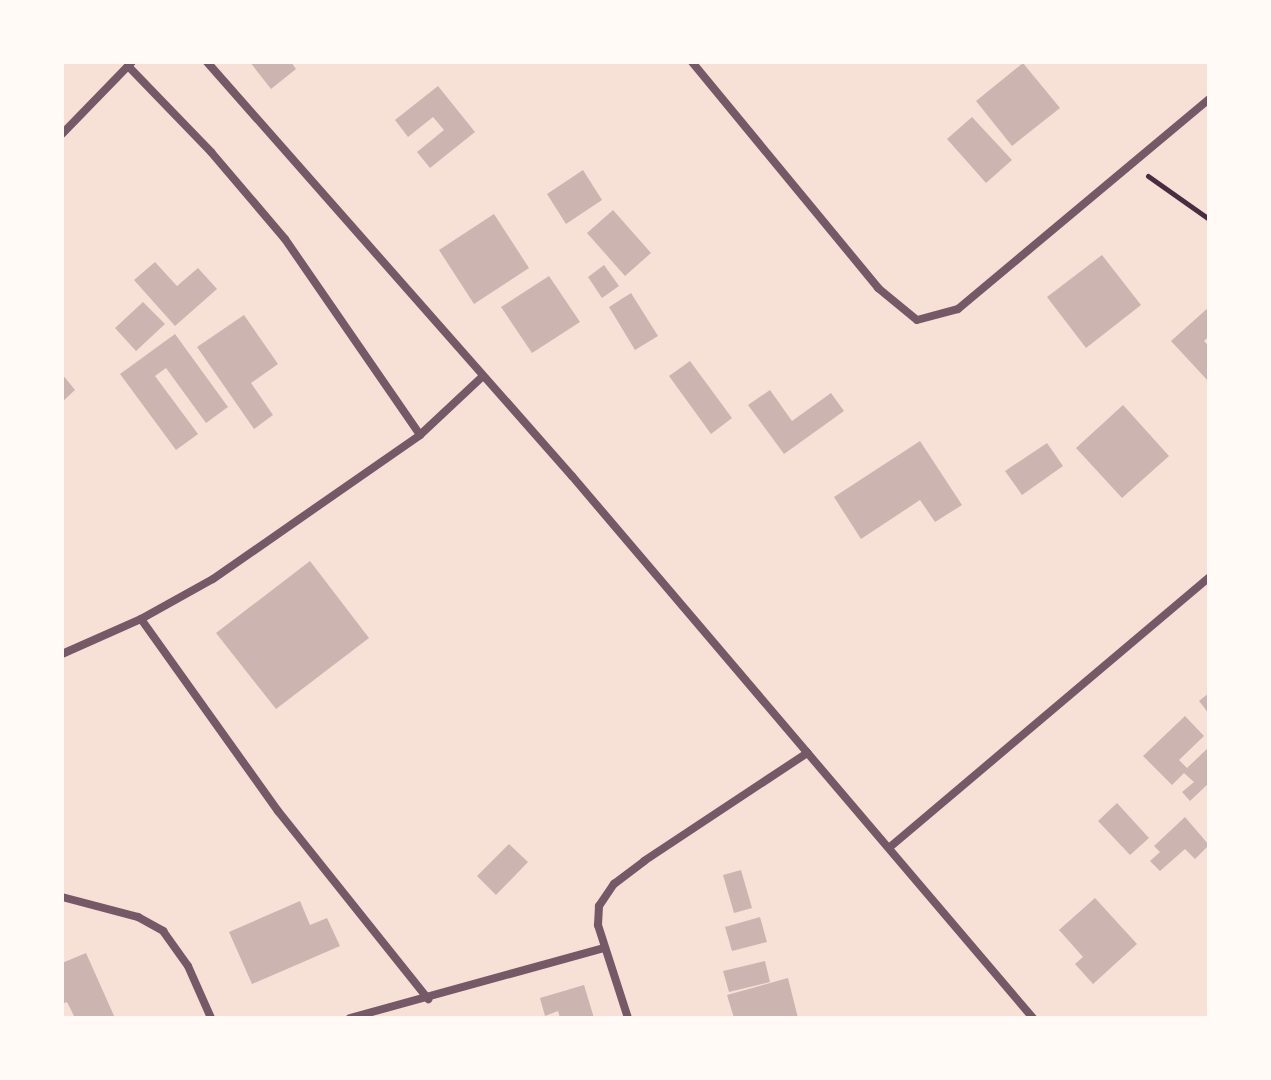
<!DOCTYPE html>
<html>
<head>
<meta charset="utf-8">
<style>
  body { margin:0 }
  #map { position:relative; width:1271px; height:1080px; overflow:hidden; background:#f7e1d7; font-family:Overpass,sans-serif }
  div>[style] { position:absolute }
  .building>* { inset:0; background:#ccb4b1 }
  .path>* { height:5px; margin:-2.5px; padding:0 2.5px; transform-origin:2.5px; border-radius:2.5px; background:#4a2c40 }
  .minor>* { height:8px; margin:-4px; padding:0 4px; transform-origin:4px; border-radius:4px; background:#755966 }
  span { translate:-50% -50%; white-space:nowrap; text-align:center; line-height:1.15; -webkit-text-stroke:6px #fffaf5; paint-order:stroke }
  .frame { position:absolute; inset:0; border:64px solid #fffaf5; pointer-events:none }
</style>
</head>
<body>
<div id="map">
  <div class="building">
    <i style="clip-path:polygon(250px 62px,291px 62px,296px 69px,271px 89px)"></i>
    <i style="clip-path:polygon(1023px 63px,1060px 108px,1012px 146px,976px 101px)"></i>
    <i style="clip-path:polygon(438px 86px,475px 132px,430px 168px,417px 152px,444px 130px,433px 117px,408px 137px,395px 120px)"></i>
    <i style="clip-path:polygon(972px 117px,1012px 160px,986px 183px,947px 139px)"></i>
    <i style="clip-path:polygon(583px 170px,602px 200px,566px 224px,547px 194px)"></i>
    <i style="clip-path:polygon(613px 210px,651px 253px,625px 276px,587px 233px)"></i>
    <i style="clip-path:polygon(494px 214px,529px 268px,474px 304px,439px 250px)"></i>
    <i style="clip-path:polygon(1102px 255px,1141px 305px,1086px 348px,1047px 297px)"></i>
    <i style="clip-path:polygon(155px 262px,177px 286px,198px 268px,217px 289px,175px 326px,134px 280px)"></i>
    <i style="clip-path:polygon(604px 265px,619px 286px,602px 298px,588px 277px)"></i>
    <i style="clip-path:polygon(549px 276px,580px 322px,532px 353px,501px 307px)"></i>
    <i style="clip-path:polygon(631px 293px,658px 336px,635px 350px,609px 307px)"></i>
    <i style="clip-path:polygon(143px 302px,165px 324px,136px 351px,115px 328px)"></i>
    <i style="clip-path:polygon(1209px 307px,1209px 336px,1204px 341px,1209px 346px,1209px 382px,1171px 341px)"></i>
    <i style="clip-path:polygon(244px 315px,278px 364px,251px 383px,273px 415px,254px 429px,197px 347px)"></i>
    <i style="clip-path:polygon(175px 334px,228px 407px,206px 423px,166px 368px,155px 376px,198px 434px,176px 450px,120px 374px)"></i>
    <i style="clip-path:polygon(690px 361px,732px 418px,711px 434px,669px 376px)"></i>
    <i style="clip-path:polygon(62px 374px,75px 390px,62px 402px)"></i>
    <i style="clip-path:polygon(770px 390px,792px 421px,831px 393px,844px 411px,784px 454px,748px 405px)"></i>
    <i style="clip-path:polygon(1123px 405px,1169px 456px,1122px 498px,1076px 448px)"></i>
    <i style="clip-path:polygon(920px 441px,962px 505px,935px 522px,920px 500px,861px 539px,834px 497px)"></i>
    <i style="clip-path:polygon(1047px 443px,1063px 466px,1022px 495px,1005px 471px)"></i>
    <i style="clip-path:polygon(310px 561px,369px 638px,276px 709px,216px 633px)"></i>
    <i style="clip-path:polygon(1209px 693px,1209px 714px,1199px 701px)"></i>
    <i style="clip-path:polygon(1185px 716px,1204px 736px,1179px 760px,1187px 768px,1209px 747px,1209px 783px,1190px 801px,1182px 792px,1194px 782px,1184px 773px,1172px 785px,1143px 756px)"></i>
    <i style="clip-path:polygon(1117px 803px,1149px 838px,1130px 855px,1098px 821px)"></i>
    <i style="clip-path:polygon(1185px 817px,1209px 845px,1195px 859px,1185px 849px,1160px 871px,1150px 861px,1160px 852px,1154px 846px)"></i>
    <i style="clip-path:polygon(509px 844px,528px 862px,496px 895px,477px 876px)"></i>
    <i style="clip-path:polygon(741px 870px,752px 908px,734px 913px,723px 875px)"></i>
    <i style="clip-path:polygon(1095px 898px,1137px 944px,1093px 984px,1075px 964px,1083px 957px,1059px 930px)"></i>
    <i style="clip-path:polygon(300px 901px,310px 925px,327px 918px,340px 946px,252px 984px,229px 932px)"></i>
    <i style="clip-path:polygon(760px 917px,767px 942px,732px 951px,725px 927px)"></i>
    <i style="clip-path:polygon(86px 953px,115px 1018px,75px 1018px,67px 1002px,62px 1004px,62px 963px)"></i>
    <i style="clip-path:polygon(765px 961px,770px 982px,729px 992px,723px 971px)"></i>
    <i style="clip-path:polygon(788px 978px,798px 1018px,734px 1018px,727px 995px)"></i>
    <i style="clip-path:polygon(584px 985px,594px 1018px,560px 1018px,558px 1011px,545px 1016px,540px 998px)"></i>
  </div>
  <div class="path">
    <i style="left:1148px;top:176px;width:75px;rotate:35.2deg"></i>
  </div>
  <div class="minor">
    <i style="left:207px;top:62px;width:552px;rotate:48.6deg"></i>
    <i style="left:572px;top:476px;width:712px;rotate:49.62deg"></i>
    <i style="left:692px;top:62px;width:293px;rotate:50.5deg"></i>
    <i style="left:878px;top:288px;width:50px;rotate:39.4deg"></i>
    <i style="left:917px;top:320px;width:42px;rotate:-15deg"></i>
    <i style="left:958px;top:309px;width:327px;rotate:-39.9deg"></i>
    <i style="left:128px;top:66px;width:120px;rotate:46deg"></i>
    <i style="left:211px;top:152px;width:114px;rotate:49.6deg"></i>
    <i style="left:285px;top:239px;width:238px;rotate:55.4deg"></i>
    <i style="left:62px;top:134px;width:100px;rotate:-45.8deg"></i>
    <i style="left:141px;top:619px;width:236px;rotate:54.5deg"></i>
    <i style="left:278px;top:811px;width:241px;rotate:51.4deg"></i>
    <i style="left:62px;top:654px;width:86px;rotate:-23.9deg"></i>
    <i style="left:141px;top:619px;width:82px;rotate:-29.1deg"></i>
    <i style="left:213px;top:579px;width:252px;rotate:-34.8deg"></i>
    <i style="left:420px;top:435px;width:85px;rotate:-43.1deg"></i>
    <i style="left:890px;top:847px;width:418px;rotate:-40.2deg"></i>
    <i style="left:62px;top:897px;width:79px;rotate:14.7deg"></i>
    <i style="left:138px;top:917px;width:29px;rotate:29deg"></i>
    <i style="left:163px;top:931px;width:43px;rotate:54.5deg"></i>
    <i style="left:188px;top:966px;width:57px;rotate:66.1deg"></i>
    <i style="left:350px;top:1018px;width:263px;rotate:-15.4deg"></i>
    <i style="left:628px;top:1018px;width:98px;rotate:-107.9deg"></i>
    <i style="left:598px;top:925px;width:19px;rotate:-87deg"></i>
    <i style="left:599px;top:906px;width:27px;rotate:-56deg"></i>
    <i style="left:614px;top:884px;width:38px;rotate:-37deg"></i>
    <i style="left:644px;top:861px;width:196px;rotate:-33.5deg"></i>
  </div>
  <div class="frame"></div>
</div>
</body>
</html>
